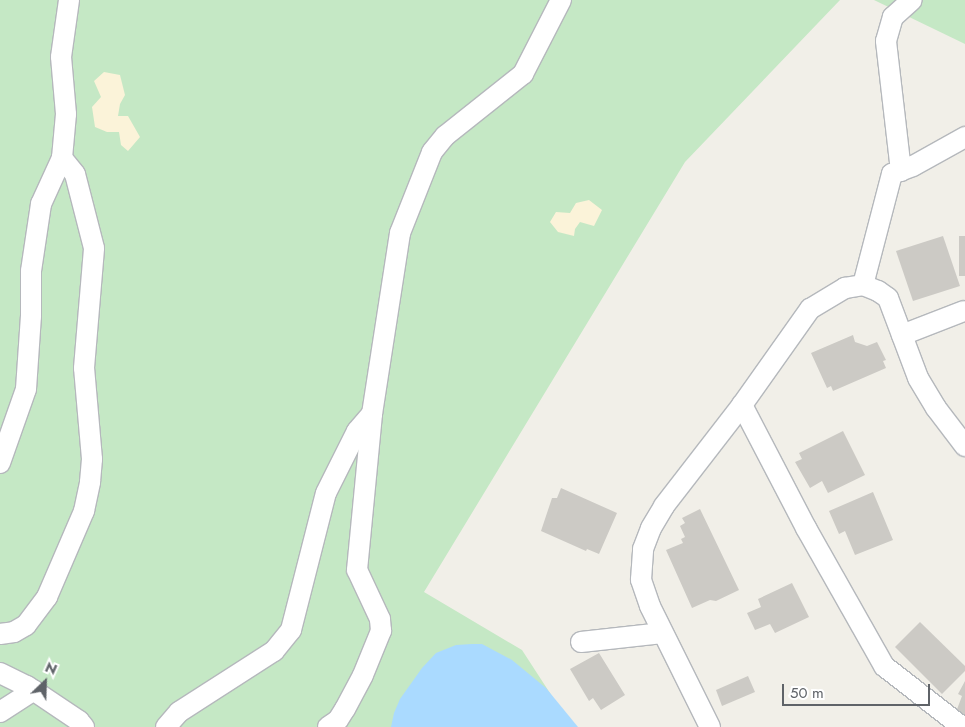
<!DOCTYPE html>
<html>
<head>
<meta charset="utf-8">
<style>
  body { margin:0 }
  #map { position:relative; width:965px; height:727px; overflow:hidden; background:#f1efe8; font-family:Jost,sans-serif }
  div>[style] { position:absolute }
  .green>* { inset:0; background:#c5e8c5 }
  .sand>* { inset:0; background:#fbf3d9 }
  .water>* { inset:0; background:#aadaff }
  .building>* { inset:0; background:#cccac5 }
  .roads { filter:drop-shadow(1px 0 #b5b8bc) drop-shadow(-1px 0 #b5b8bc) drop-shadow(0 1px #b5b8bc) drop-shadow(0 -1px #b5b8bc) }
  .minor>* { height:20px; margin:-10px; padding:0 10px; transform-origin:10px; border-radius:10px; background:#fff }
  span { translate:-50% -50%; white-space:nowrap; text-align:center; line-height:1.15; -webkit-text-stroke:4px #fff; paint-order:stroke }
  .north { position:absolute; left:20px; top:657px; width:50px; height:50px; -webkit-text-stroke:4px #fff; paint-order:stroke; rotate:24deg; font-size:14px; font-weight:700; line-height:20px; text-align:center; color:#5f6368 }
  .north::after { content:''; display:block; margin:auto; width:18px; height:22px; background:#5f6368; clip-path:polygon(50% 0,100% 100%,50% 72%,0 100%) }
  .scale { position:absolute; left:782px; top:684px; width:148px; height:22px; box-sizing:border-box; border:2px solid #5f6368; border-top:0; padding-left:6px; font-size:15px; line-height:18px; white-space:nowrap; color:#5f6368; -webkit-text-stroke:4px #fff; paint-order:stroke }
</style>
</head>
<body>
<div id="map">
  <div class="green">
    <i style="clip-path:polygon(0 0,840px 0,685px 162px,424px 592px,522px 650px,572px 727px,0 727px)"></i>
    <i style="clip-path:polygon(874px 0,965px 0,965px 44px)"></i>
  </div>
  <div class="sand">
    <i style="clip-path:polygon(104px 72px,120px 75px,125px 95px,120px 104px,118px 116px,128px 116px,140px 137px,128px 151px,121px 145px,119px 132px,107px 132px,95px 127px,92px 107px,101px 97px,94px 81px)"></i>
    <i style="clip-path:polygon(589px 200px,602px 210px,594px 226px,580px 222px,575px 229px,574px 236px,558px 232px,550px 222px,556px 212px,570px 213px,576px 203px)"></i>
  </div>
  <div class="water">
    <i style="clip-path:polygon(472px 644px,482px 644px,512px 660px,546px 688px,578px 727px,391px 727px,394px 713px,400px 699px,422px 668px,436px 653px,456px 645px)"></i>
  </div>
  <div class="building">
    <i style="clip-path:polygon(943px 236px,960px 286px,913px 301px,896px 251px)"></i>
    <i style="clip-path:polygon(959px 236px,965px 236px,965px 276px,959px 276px)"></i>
    <i style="clip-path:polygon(853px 335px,855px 342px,867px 346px,877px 342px,886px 360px,883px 361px,886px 368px,833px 391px,831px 386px,827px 388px,811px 353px)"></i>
    <i style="clip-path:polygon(843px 431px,865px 475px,828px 493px,822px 481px,810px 488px,795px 462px,802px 459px,799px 453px)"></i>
    <i style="clip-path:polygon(561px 488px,617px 513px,599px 554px,587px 549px,586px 551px,541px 531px,552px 498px,557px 498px)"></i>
    <i style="clip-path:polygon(873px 492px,893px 540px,855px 555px,845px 531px,839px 534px,829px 511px)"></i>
    <i style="clip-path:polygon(700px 509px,739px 590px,716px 601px,710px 600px,692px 608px,666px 550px,683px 543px,681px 539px,685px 537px,680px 526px,685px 523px,682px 518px)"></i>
    <i style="clip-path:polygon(792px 583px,809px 617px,775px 633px,770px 624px,755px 630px,747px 613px,761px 607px,758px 599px)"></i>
    <i style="clip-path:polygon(920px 622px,965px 666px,965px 671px,942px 694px,895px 647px)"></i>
    <i style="clip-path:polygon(599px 653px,625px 695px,601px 710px,593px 698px,589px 701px,570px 669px)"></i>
    <i style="clip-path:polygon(748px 676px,755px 692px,722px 706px,716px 690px)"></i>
    <i style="clip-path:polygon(965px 681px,965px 716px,956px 712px,962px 696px,958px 694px)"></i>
  </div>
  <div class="roads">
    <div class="minor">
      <i style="left:901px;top:171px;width:131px;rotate:-96.6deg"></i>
      <i style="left:886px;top:41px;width:25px;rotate:-74deg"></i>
      <i style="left:893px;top:17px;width:25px;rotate:-42deg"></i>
      <i style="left:863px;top:285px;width:115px;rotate:-75.4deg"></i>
      <i style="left:892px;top:174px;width:22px;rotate:-21deg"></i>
      <i style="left:913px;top:166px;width:60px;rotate:-29.1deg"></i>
      <i style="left:902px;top:335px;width:66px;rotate:-21.2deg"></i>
      <i style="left:742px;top:405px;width:139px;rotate:62.5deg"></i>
      <i style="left:806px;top:528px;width:159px;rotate:60.5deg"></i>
      <i style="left:884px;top:666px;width:99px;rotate:38deg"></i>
      <i style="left:0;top:463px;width:78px;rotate:-70.6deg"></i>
      <i style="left:26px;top:389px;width:73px;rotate:-86.1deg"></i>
      <i style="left:31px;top:316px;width:45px;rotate:-90deg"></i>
      <i style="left:31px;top:271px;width:68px;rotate:-81.5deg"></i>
      <i style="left:41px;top:204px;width:51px;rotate:-65.5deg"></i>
      <i style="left:62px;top:158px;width:44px;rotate:-84.8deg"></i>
      <i style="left:66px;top:114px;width:57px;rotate:-95deg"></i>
      <i style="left:61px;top:57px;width:58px;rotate:-82deg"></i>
      <i style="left:0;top:634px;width:14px;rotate:-8deg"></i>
      <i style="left:14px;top:632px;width:14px;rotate:-30deg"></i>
      <i style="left:26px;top:625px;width:35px;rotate:-53deg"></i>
      <i style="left:47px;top:597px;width:94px;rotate:-66.7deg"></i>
      <i style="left:84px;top:511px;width:30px;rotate:-78deg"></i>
      <i style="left:90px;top:482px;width:23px;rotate:-85deg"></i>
      <i style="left:92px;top:459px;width:91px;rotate:-95deg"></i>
      <i style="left:84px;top:368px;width:120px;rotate:-85.2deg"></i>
      <i style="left:94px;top:248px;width:76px;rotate:-104.4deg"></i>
      <i style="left:75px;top:174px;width:21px;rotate:-129deg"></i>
      <i style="left:581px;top:642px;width:82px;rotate:-6.3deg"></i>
      <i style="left:0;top:673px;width:30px;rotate:26deg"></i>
      <i style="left:27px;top:686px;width:63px;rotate:33.9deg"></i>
      <i style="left:79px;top:721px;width:8px;rotate:50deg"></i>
      <i style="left:0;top:712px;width:40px;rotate:-32.9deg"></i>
      <i style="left:166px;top:727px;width:20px;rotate:-49deg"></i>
      <i style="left:179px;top:712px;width:113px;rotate:-32.7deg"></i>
      <i style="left:274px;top:651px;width:27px;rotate:-51deg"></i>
      <i style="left:291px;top:630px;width:141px;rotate:-75.7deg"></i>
      <i style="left:326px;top:493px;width:69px;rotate:-63.4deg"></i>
      <i style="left:357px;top:431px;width:23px;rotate:-49deg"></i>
      <i style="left:372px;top:414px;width:183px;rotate:-81.2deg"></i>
      <i style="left:400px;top:233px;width:87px;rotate:-68.4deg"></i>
      <i style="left:432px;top:152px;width:21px;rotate:-51deg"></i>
      <i style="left:445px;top:136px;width:100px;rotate:-38.5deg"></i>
      <i style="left:523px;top:74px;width:83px;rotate:-62.8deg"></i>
      <i style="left:328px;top:727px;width:12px;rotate:-35deg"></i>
      <i style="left:338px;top:720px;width:13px;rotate:-58deg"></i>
      <i style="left:345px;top:709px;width:38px;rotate:-62deg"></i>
      <i style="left:363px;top:675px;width:48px;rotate:-67.8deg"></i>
      <i style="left:381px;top:631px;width:12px;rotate:-95deg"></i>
      <i style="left:380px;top:619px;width:54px;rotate:-115.1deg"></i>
      <i style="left:357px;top:570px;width:157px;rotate:-84.5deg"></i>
      <i style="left:710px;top:727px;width:135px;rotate:-116.4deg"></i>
      <i style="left:650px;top:606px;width:28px;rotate:-109deg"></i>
      <i style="left:641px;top:580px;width:31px;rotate:-86deg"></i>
      <i style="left:643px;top:549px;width:22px;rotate:-69deg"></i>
      <i style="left:651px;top:528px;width:26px;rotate:-59deg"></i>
      <i style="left:664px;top:506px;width:128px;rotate:-52.3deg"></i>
      <i style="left:742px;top:405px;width:118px;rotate:-54.7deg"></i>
      <i style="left:810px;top:309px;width:41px;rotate:-31deg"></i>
      <i style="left:845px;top:288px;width:18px;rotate:-9deg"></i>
      <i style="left:863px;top:285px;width:16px;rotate:22deg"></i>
      <i style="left:878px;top:291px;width:12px;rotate:35deg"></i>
      <i style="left:888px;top:298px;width:85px;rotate:69.4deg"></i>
      <i style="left:918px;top:378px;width:35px;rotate:59deg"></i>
      <i style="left:936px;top:408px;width:48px;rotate:52.7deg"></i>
    </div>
  </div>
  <div class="north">N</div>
  <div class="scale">50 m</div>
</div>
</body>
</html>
